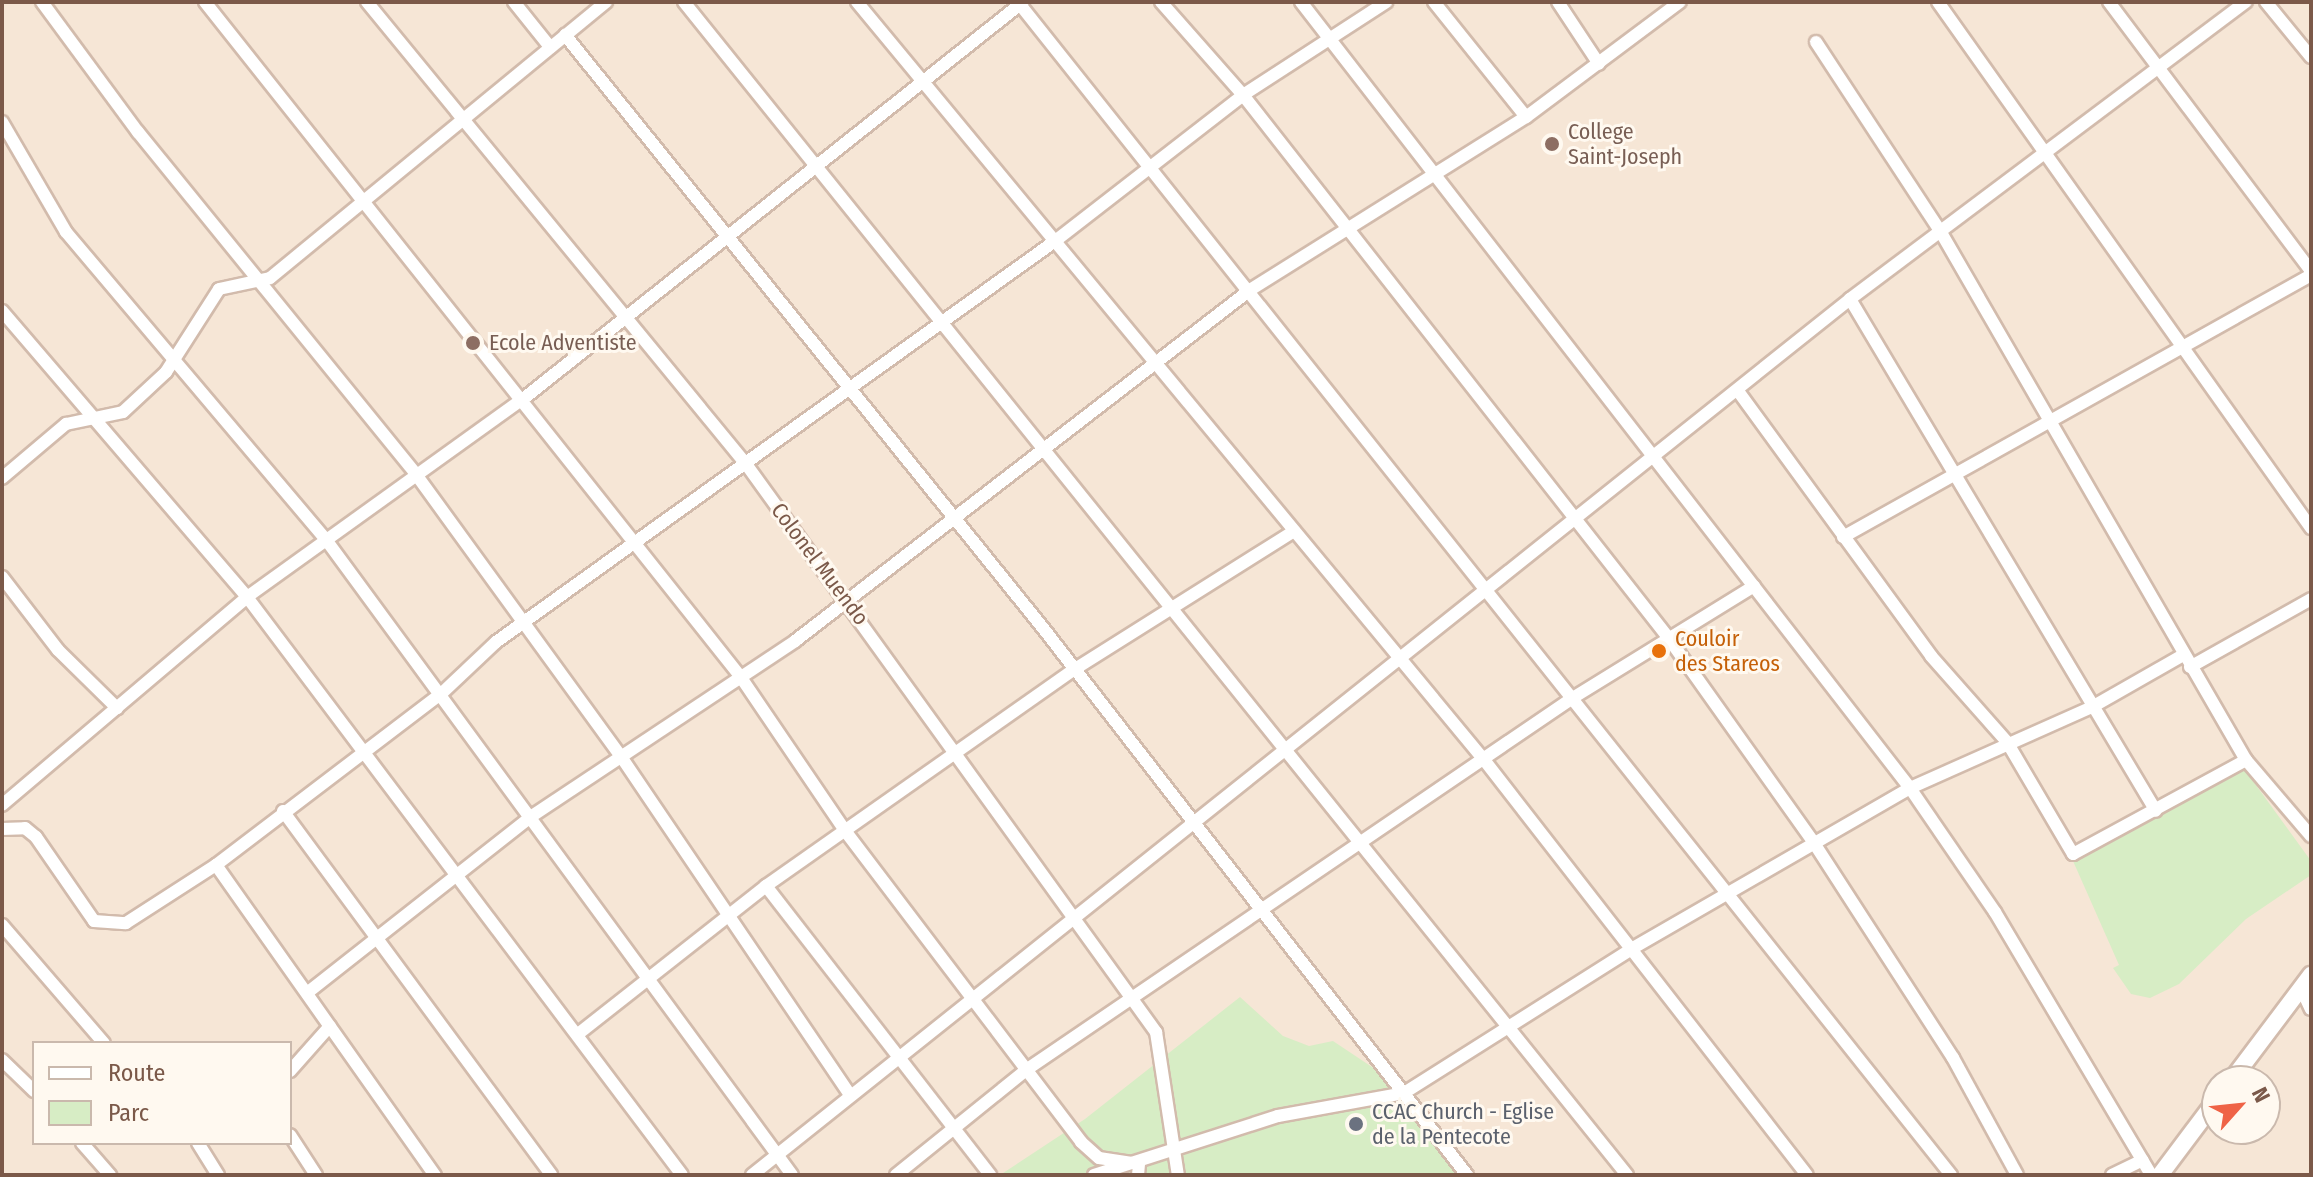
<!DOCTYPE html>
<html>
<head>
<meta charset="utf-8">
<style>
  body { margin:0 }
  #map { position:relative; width:2313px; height:1177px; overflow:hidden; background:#fef5e9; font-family:"Fira Sans Condensed",sans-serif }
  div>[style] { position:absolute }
  .residential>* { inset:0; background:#f6e6d6 }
  .green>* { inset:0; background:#d7edc5 }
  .roads { filter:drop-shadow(2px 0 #d2bbac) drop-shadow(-2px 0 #d2bbac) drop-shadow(0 2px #d2bbac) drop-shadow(0 -2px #d2bbac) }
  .minor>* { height:12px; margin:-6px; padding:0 6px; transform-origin:6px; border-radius:6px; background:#fff }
  .tertiary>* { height:16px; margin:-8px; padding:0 8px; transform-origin:8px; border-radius:8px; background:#fff }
  .dots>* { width:22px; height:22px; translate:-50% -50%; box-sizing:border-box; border:4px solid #fff9f0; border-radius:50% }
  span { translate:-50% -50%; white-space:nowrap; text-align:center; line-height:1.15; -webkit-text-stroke:6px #fff9f0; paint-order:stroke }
  .education-label { font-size:22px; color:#785e54 }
  .left { translate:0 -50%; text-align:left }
  .street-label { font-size:22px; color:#7b5949 }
  .food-label { font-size:22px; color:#c56008 }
  .worship-label { font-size:22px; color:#5b616d }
  .frame { position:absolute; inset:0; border:4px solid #7b5949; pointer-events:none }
  .legend { position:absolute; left:32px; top:1041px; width:260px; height:104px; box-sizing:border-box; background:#fff9f0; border:2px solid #cab9ad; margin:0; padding:10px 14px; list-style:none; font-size:24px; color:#7b5949 }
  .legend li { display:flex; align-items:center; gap:16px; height:40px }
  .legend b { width:40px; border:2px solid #cab9ad }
  .north { position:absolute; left:2201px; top:1065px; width:80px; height:80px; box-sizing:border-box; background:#fff9f0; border:2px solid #cab9ad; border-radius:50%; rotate:63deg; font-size:22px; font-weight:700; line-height:32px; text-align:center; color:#7b5949 }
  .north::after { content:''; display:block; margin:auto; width:28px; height:36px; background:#ef6346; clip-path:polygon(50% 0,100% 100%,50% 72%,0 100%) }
</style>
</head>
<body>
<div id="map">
  <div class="residential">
    <i style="clip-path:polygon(evenodd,2px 2px,2311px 2px,2311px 1175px,2px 1175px,2px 2px,34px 1043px,290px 1043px,290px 1143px,34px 1143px,34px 1043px,2px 2px,2217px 1081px,2265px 1081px,2265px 1129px,2217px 1129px,2217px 1081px)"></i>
  </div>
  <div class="green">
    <i style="clip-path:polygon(2242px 766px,2311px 861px,2311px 875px,2246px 919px,2179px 984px,2150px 998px,2131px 994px,2113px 968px,2119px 965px,2073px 861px)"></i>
    <i style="clip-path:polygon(1240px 997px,1283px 1036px,1309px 1046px,1333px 1041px,1375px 1069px,1458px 1175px,1000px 1175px,1085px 1119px)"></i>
  </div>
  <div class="roads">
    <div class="minor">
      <i style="left:42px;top:2px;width:162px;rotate:53.6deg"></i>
      <i style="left:138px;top:132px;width:439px;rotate:50.9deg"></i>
      <i style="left:415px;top:473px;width:352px;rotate:54deg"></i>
      <i style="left:622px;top:758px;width:407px;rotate:55.9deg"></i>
      <i style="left:205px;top:2px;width:861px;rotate:51.56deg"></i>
      <i style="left:740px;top:676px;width:189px;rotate:55.8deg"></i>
      <i style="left:846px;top:832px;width:389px;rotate:52.8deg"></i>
      <i style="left:1081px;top:1142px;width:24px;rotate:42deg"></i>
      <i style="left:1099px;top:1158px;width:40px;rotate:8.5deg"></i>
      <i style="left:1139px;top:1164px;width:11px;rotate:95deg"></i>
      <i style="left:367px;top:2px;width:598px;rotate:50.64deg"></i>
      <i style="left:746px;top:464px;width:701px;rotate:54.18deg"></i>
      <i style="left:1156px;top:1032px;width:145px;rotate:81.3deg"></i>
      <i style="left:514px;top:2px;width:58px;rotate:51.3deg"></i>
      <i style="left:684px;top:2px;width:1505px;rotate:51.2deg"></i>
      <i style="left:857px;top:2px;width:985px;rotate:50.4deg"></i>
      <i style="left:1485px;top:761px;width:524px;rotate:52.13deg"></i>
      <i style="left:1018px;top:2px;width:1499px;rotate:51.5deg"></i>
      <i style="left:1161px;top:2px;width:124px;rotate:48.6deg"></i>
      <i style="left:1243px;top:95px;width:687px;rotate:51.91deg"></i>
      <i style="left:1667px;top:636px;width:254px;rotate:54.6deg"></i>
      <i style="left:1814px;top:843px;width:256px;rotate:57.1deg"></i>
      <i style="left:1953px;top:1058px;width:133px;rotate:61.3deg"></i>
      <i style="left:1301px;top:2px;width:994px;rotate:52.23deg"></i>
      <i style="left:1910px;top:788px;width:150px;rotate:55.6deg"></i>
      <i style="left:1995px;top:912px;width:306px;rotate:59.3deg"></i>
      <i style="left:1434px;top:2px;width:147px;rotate:51.3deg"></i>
      <i style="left:1558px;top:2px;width:74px;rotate:56.5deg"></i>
      <i style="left:1938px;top:2px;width:645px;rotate:54.66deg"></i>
      <i style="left:2109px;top:2px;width:336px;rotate:53.1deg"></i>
      <i style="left:2266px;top:2px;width:71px;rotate:50.7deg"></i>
      <i style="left:565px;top:35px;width:762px;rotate:51.13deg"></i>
      <i style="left:1043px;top:628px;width:692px;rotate:52.22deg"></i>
      <i style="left:1816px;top:42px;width:224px;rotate:56.7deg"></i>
      <i style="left:1939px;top:229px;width:613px;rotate:59.97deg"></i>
      <i style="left:2246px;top:760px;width:100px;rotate:49.5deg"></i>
      <i style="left:2px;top:122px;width:127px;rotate:59.8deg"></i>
      <i style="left:66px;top:232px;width:404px;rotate:49.8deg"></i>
      <i style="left:327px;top:541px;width:786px;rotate:53.74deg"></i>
      <i style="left:1850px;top:299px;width:596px;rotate:59.14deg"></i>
      <i style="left:2px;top:311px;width:377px;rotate:49.4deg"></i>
      <i style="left:247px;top:597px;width:723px;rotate:53.04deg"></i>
      <i style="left:1738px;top:391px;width:328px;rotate:53.9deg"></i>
      <i style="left:1931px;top:656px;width:115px;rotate:48.5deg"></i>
      <i style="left:2007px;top:742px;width:130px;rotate:59.5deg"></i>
      <i style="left:2073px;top:854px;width:197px;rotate:-28.5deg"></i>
      <i style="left:2px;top:478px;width:84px;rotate:-40.2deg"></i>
      <i style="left:66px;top:424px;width:58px;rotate:-11.9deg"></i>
      <i style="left:123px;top:412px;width:59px;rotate:-42.9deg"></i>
      <i style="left:166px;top:372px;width:98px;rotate:-57.4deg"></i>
      <i style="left:219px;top:289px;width:52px;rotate:-12.2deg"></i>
      <i style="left:270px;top:278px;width:435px;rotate:-39.4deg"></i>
      <i style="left:1843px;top:537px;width:536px;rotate:-29.24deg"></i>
      <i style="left:2px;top:577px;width:92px;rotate:52.5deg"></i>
      <i style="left:58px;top:650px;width:83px;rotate:44.5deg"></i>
      <i style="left:2190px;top:667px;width:139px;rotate:-29.3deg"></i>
      <i style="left:2px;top:805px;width:321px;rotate:-40.3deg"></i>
      <i style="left:247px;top:597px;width:340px;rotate:-35.7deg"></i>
      <i style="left:523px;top:399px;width:638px;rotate:-38.45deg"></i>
      <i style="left:283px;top:811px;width:452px;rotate:53.6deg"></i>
      <i style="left:2px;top:829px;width:23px;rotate:-2deg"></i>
      <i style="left:25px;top:828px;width:14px;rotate:39deg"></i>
      <i style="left:36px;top:837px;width:102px;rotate:55.4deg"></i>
      <i style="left:94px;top:921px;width:32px;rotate:4deg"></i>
      <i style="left:126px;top:923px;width:107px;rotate:-32.8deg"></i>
      <i style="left:216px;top:865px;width:380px;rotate:54.8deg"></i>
      <i style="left:216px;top:865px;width:284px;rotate:-37.3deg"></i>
      <i style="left:442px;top:693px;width:74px;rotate:-43.4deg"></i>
      <i style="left:496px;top:642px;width:688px;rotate:-35.65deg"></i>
      <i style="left:1055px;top:241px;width:238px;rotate:-37.8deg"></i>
      <i style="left:1243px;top:95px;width:171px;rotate:-33deg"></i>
      <i style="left:766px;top:886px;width:366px;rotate:52.2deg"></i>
      <i style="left:2px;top:925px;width:156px;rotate:49.2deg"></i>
      <i style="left:2301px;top:988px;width:23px;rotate:65deg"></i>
      <i style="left:307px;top:993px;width:286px;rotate:-38.2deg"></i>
      <i style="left:532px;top:816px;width:316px;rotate:-33.6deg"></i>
      <i style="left:795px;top:641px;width:575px;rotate:-37.65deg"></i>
      <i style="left:1250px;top:290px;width:326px;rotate:-32.1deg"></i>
      <i style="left:1526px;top:117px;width:192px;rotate:-36.8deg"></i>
      <i style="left:578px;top:1034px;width:239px;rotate:-38.2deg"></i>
      <i style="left:766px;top:886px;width:378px;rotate:-35.1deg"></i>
      <i style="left:1075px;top:669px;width:259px;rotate:-32.2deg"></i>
      <i style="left:2px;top:1060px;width:45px;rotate:44.1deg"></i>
      <i style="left:290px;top:1071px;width:60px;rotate:-48.4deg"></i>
      <i style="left:290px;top:1135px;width:48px;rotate:57deg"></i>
      <i style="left:82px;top:1143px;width:43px;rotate:48.8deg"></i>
      <i style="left:198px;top:1143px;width:38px;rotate:58deg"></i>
      <i style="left:752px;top:1175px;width:1405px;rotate:-38.58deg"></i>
      <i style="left:1850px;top:299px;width:495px;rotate:-36.9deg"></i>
      <i style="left:896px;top:1175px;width:167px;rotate:-38.9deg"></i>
      <i style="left:1026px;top:1070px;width:659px;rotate:-34.24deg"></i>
      <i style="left:1571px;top:699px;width:215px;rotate:-31.7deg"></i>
      <i style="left:1094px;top:1175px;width:193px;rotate:-17.8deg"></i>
      <i style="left:1278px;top:1116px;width:128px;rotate:-10.3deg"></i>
      <i style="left:1404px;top:1093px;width:271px;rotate:-32.3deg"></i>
      <i style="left:1633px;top:948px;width:320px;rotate:-30deg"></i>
      <i style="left:1910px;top:788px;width:199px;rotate:-24deg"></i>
      <i style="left:2092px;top:707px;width:105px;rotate:-29.7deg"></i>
      <i style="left:2112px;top:1175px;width:34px;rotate:-26deg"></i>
    </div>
    <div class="tertiary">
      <i style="left:2231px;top:1081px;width:133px;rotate:-53deg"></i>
      <i style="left:2160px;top:1175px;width:95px;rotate:-53.1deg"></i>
    </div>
  </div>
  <div class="dots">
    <i style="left:1552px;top:144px;background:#8d6e63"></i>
    <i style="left:473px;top:343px;background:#8d6e63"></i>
    <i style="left:1659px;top:651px;background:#e8710a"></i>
    <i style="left:1356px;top:1124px;background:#6b7280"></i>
  </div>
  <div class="education-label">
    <span class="left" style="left:1568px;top:144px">College<br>Saint-Joseph</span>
    <span class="left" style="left:489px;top:343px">Ecole Adventiste</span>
  </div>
  <div class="street-label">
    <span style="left:820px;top:564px;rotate:53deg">Colonel Muendo</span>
  </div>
  <div class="food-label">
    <span class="left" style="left:1675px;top:651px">Couloir<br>des Stareos</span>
  </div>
  <div class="worship-label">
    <span class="left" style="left:1372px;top:1124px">CCAC Church - Eglise<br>de la Pentecote</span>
  </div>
  <div class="frame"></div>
  <ul class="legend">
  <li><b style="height:10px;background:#fff"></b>Route</li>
  <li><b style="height:22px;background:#d7edc5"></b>Parc</li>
  </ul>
  <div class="north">N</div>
</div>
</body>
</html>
